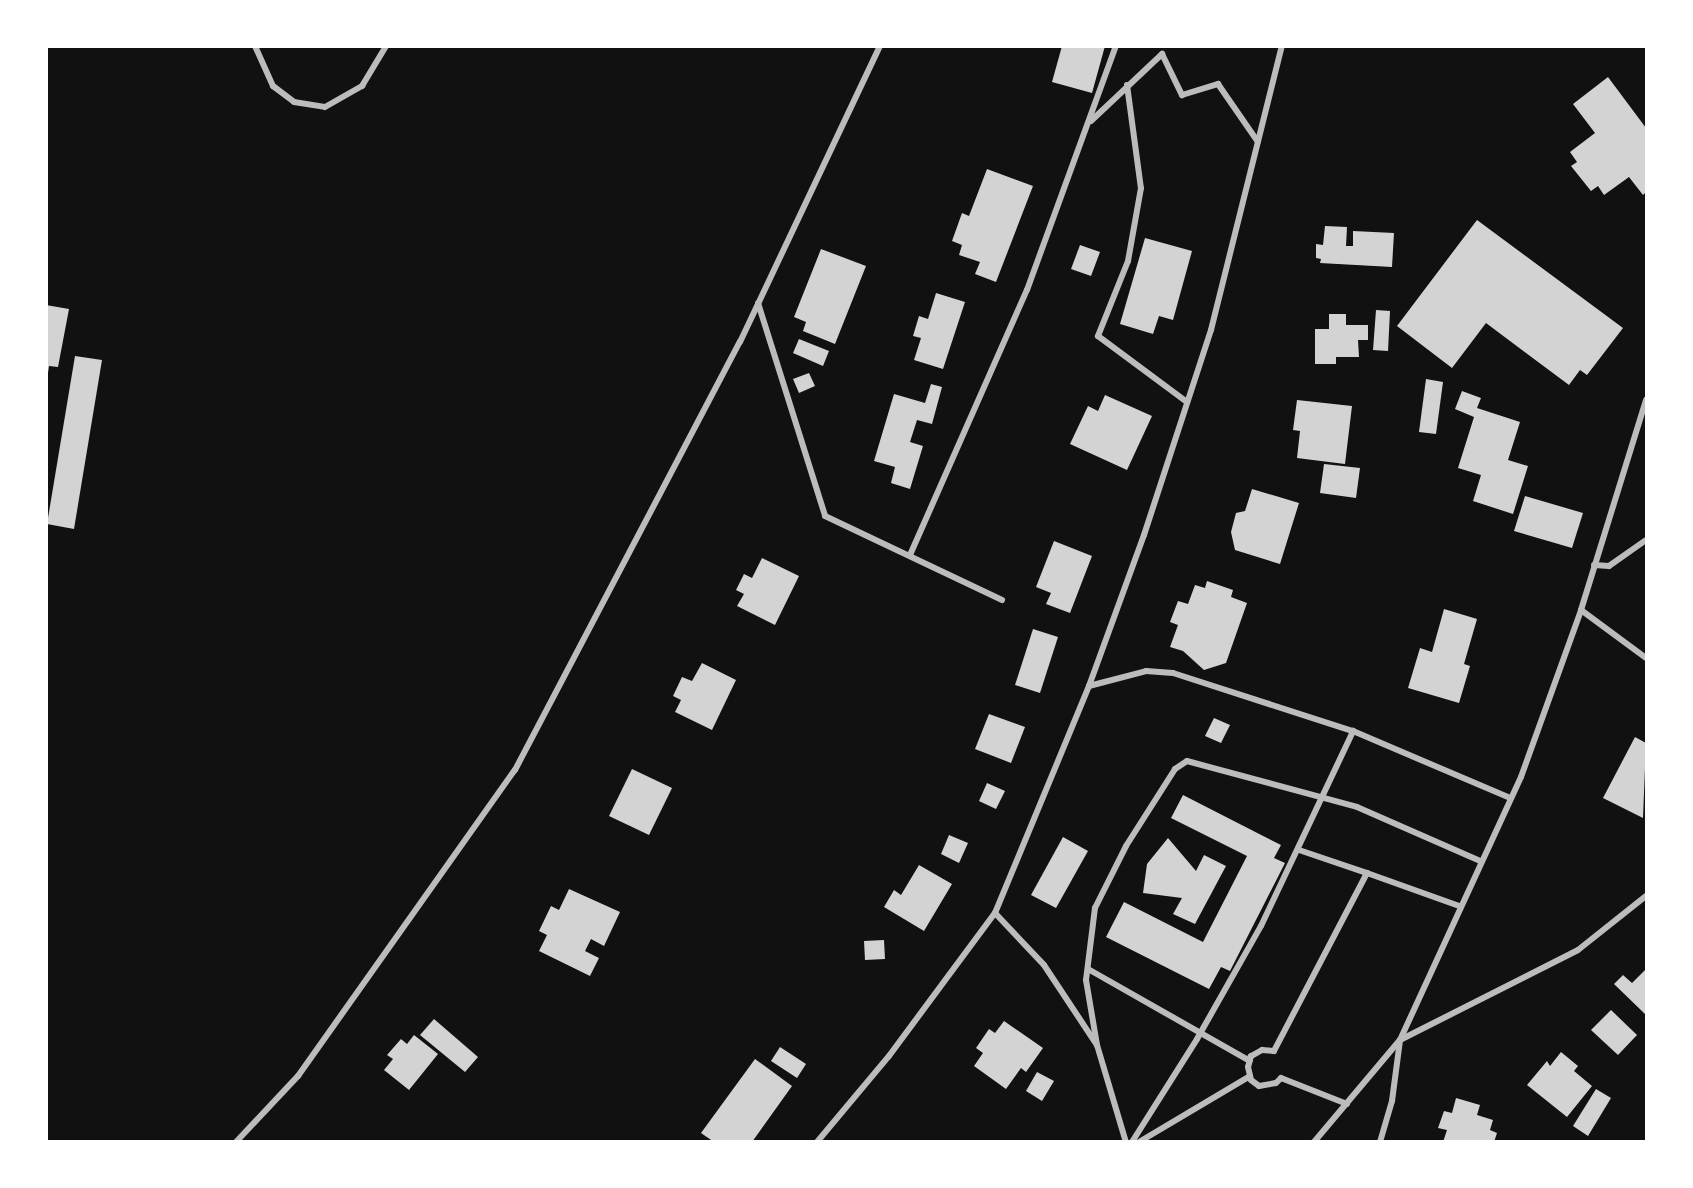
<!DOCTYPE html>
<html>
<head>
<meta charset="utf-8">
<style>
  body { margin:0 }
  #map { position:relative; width:1693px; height:1188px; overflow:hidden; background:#111; font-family:"Roboto Condensed",sans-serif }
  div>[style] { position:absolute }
  .building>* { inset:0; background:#d3d3d3 }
  .minor>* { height:6px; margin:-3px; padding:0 3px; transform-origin:3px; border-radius:3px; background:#bcbcbc }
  span { translate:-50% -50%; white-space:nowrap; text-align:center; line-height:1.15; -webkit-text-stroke:4.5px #fff; paint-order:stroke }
  .frame { position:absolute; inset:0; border:48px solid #fff; pointer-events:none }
</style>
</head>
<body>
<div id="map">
  <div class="building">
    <i style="clip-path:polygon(1062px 46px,1105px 46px,1092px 93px,1052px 82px)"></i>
    <i style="clip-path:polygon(1608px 77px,1646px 128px,1646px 192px,1643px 195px,1629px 177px,1604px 195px,1598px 186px,1591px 191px,1571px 166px,1577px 162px,1570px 152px,1595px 133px,1573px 104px)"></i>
    <i style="clip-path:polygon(987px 169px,1033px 186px,996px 282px,975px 274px,980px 262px,959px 255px,962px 245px,952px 241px,962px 213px,969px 216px)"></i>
    <i style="clip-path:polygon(1477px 220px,1623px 328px,1587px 375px,1580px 370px,1569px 385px,1486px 323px,1452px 368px,1397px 326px)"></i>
    <i style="clip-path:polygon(1325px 226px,1347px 227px,1346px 246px,1353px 246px,1353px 231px,1394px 233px,1392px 267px,1320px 263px,1321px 259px,1316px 258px,1316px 244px,1323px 245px)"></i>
    <i style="clip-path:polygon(1145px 238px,1192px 251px,1173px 320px,1159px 316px,1153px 334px,1120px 324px)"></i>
    <i style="clip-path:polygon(1080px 245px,1100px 252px,1091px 276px,1071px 269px)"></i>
    <i style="clip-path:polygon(821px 249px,866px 266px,835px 344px,803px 331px,806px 322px,794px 317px)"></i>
    <i style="clip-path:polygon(936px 293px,965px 302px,943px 369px,914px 360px,921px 338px,913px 336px,919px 316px,928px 319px)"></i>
    <i style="clip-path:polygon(46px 305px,69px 309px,58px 367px,49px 366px,48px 373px)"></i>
    <i style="clip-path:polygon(1376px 310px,1390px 311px,1388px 351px,1373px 350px)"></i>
    <i style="clip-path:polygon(1329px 314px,1346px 314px,1346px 325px,1368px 325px,1368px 340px,1358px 340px,1359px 357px,1336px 357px,1336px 364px,1315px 364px,1315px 329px,1329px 329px)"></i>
    <i style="clip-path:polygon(799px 339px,829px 351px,823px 366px,793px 353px)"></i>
    <i style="clip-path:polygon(75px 356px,102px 360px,74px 529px,47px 524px)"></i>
    <i style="clip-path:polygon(809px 373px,815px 386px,799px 393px,793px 379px)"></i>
    <i style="clip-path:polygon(1426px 379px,1443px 382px,1436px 434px,1419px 432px)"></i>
    <i style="clip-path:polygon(931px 384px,942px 387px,932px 424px,917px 420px,910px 442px,923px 446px,910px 489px,891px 483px,895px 467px,874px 461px,894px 394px,925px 403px)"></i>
    <i style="clip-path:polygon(1462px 391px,1481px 398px,1477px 408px,1520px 422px,1508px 460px,1528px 466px,1513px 514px,1473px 501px,1481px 475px,1458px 468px,1474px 417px,1455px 409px)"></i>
    <i style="clip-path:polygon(1105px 395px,1152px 416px,1127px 470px,1070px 444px,1088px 406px,1098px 411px)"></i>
    <i style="clip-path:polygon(1297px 400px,1352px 406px,1345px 464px,1297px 458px,1300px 431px,1293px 430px)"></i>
    <i style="clip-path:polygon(1324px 464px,1360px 468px,1356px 498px,1320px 493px)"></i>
    <i style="clip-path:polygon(1252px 489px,1299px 503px,1280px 564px,1235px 550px,1231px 532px,1236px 513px,1245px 511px)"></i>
    <i style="clip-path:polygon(1525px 496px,1583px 513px,1572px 548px,1514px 531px)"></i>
    <i style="clip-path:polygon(1054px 541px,1092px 556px,1070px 613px,1046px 604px,1051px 593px,1036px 587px)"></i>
    <i style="clip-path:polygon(762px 558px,799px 576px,775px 625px,737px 606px,744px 594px,736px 590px,744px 574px,752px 578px)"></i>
    <i style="clip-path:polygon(1207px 581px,1233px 590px,1231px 597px,1247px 603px,1226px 663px,1204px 670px,1183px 651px,1170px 647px,1178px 625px,1170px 622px,1178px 601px,1188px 604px,1195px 585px,1205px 588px)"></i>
    <i style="clip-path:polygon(1444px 609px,1477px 619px,1464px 664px,1470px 666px,1459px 703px,1408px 688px,1420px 648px,1432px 652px)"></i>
    <i style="clip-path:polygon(1033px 629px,1058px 637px,1040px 693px,1015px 685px)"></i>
    <i style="clip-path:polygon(702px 663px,736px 680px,712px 730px,675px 712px,681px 700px,673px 696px,682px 677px,692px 681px)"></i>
    <i style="clip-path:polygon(989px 714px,1025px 727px,1011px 763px,975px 749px)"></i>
    <i style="clip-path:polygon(1214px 718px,1230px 725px,1221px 743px,1205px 736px)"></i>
    <i style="clip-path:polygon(1635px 737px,1646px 743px,1643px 818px,1603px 798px)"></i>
    <i style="clip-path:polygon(632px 769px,672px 788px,649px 835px,609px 816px)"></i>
    <i style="clip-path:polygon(987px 783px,1005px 791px,996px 809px,979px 801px)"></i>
    <i style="clip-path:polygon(1183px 795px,1281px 845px,1274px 858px,1285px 863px,1230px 971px,1221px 967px,1209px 989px,1106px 937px,1124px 902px,1203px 942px,1247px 856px,1171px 818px)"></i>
    <i style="clip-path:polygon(949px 835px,968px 843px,959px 863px,941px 854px)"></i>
    <i style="clip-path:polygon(1063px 837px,1088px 851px,1056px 908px,1031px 895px)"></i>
    <i style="clip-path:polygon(1168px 838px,1196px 871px,1204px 855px,1226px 866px,1195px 924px,1173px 914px,1182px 898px,1143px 893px,1147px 864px)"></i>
    <i style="clip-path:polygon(919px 865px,952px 884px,924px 931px,884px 907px,894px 890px,901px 895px)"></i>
    <i style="clip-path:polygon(569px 889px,620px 912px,604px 946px,591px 939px,585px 951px,599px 958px,590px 976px,539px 951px,547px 935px,539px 931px,551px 906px,559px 910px)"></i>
    <i style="clip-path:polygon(884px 940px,885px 959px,865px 960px,864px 941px)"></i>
    <i style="clip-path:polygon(1646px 969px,1646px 1015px,1614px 984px,1623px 975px,1632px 983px)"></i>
    <i style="clip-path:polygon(1611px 1010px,1637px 1035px,1618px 1055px,1591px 1030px)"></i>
    <i style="clip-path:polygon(434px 1019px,478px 1057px,465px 1072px,420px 1035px)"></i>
    <i style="clip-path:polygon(1004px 1021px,1043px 1048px,1026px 1072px,1021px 1068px,1006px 1089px,974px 1066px,983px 1053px,976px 1048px,989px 1029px,995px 1033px)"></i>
    <i style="clip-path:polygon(414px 1035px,438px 1054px,409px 1090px,384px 1070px,393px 1059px,387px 1055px,401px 1039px,407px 1044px)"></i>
    <i style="clip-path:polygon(780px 1047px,806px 1064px,797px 1078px,771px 1061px)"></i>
    <i style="clip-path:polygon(1561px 1052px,1578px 1066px,1574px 1071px,1592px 1086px,1567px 1117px,1527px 1085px,1547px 1061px,1550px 1066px)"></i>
    <i style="clip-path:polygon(755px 1059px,792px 1086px,752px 1142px,714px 1142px,701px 1133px)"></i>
    <i style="clip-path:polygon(1037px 1072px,1054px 1081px,1042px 1101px,1026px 1091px)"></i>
    <i style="clip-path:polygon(1596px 1089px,1611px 1098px,1588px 1136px,1573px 1126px)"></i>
    <i style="clip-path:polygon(1456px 1098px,1480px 1105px,1477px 1115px,1493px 1120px,1490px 1130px,1497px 1133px,1494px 1142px,1443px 1142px,1447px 1130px,1438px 1128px,1444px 1111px,1452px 1113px)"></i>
  </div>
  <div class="minor">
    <i style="left:255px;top:46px;width:44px;rotate:65.8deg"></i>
    <i style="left:273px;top:86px;width:26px;rotate:37deg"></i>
    <i style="left:294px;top:102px;width:31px;rotate:9deg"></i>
    <i style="left:325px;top:107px;width:43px;rotate:-29.6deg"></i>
    <i style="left:362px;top:86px;width:47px;rotate:-59deg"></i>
    <i style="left:1127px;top:85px;width:104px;rotate:82.3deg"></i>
    <i style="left:1141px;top:188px;width:74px;rotate:100.1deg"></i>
    <i style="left:1128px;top:261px;width:81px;rotate:111.8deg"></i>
    <i style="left:1098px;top:336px;width:111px;rotate:36.6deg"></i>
    <i style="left:1091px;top:121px;width:98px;rotate:-43.3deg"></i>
    <i style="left:1162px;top:54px;width:46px;rotate:64deg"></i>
    <i style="left:1182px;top:95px;width:38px;rotate:-17deg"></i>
    <i style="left:1218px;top:84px;width:70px;rotate:55.4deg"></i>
    <i style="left:758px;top:303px;width:223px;rotate:72.5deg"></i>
    <i style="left:825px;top:516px;width:196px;rotate:25.4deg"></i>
    <i style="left:910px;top:555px;width:290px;rotate:-66.2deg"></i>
    <i style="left:1027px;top:290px;width:260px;rotate:-70deg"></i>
    <i style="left:1594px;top:565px;width:15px;rotate:4deg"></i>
    <i style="left:1609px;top:566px;width:45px;rotate:-35.1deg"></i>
    <i style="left:1581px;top:610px;width:81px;rotate:36.4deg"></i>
    <i style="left:1089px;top:686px;width:59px;rotate:-14.7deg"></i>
    <i style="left:1146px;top:671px;width:27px;rotate:4deg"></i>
    <i style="left:1173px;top:673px;width:189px;rotate:17.9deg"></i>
    <i style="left:1299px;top:850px;width:72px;rotate:18.7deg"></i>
    <i style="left:1367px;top:873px;width:201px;rotate:117.6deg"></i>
    <i style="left:1274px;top:1051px;width:12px;rotate:-175deg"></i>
    <i style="left:1262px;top:1050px;width:13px;rotate:151deg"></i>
    <i style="left:1251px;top:1056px;width:11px;rotate:105deg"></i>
    <i style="left:1248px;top:1067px;width:13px;rotate:77deg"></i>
    <i style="left:1251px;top:1080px;width:10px;rotate:37deg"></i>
    <i style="left:1259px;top:1086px;width:17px;rotate:-10deg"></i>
    <i style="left:1276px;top:1083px;width:7px;rotate:-45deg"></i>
    <i style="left:1281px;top:1078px;width:71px;rotate:21.5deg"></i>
    <i style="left:1367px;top:873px;width:98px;rotate:19.7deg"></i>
    <i style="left:995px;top:913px;width:71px;rotate:46.7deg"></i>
    <i style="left:1044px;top:965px;width:96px;rotate:56.5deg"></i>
    <i style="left:1097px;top:1045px;width:101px;rotate:73.4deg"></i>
    <i style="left:1088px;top:969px;width:186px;rotate:29.6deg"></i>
    <i style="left:1097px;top:1045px;width:66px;rotate:-99.6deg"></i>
    <i style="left:1086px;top:980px;width:73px;rotate:-82.9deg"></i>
    <i style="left:1095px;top:908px;width:69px;rotate:-63.4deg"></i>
    <i style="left:1126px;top:846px;width:91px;rotate:-57.5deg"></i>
    <i style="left:1175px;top:769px;width:14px;rotate:-34deg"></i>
    <i style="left:1187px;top:761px;width:176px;rotate:15.1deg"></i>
    <i style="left:1357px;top:807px;width:134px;rotate:23.7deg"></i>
    <i style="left:236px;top:1142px;width:91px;rotate:-46.8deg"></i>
    <i style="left:298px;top:1076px;width:375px;rotate:-54.7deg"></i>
    <i style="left:515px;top:770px;width:484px;rotate:-62.3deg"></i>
    <i style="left:740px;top:342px;width:327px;rotate:-64.7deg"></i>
    <i style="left:817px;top:1142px;width:112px;rotate:-50.1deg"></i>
    <i style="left:889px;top:1056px;width:178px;rotate:-53.5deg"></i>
    <i style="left:995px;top:913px;width:246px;rotate:-67.5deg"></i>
    <i style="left:1089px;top:686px;width:161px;rotate:-70deg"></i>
    <i style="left:1144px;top:535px;width:216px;rotate:-71.9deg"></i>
    <i style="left:1211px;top:330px;width:293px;rotate:-76deg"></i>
    <i style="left:1132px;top:1142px;width:122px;rotate:-57.7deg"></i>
    <i style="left:1197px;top:1039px;width:130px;rotate:-60.5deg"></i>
    <i style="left:1261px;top:926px;width:216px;rotate:-64.7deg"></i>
    <i style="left:1353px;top:731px;width:171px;rotate:23.1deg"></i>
    <i style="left:1139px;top:1142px;width:129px;rotate:-30.7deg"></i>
    <i style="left:1314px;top:1142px;width:133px;rotate:-49.9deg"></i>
    <i style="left:1400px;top:1040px;width:199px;rotate:-26.8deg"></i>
    <i style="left:1578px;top:950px;width:87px;rotate:-38.5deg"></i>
    <i style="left:1380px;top:1142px;width:43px;rotate:-73.7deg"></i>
    <i style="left:1392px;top:1101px;width:62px;rotate:-82.5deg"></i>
    <i style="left:1400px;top:1040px;width:289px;rotate:-65.3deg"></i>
    <i style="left:1521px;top:777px;width:177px;rotate:-70.2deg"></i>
    <i style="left:1581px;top:610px;width:220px;rotate:-72.8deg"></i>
  </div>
  <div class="frame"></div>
</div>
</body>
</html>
